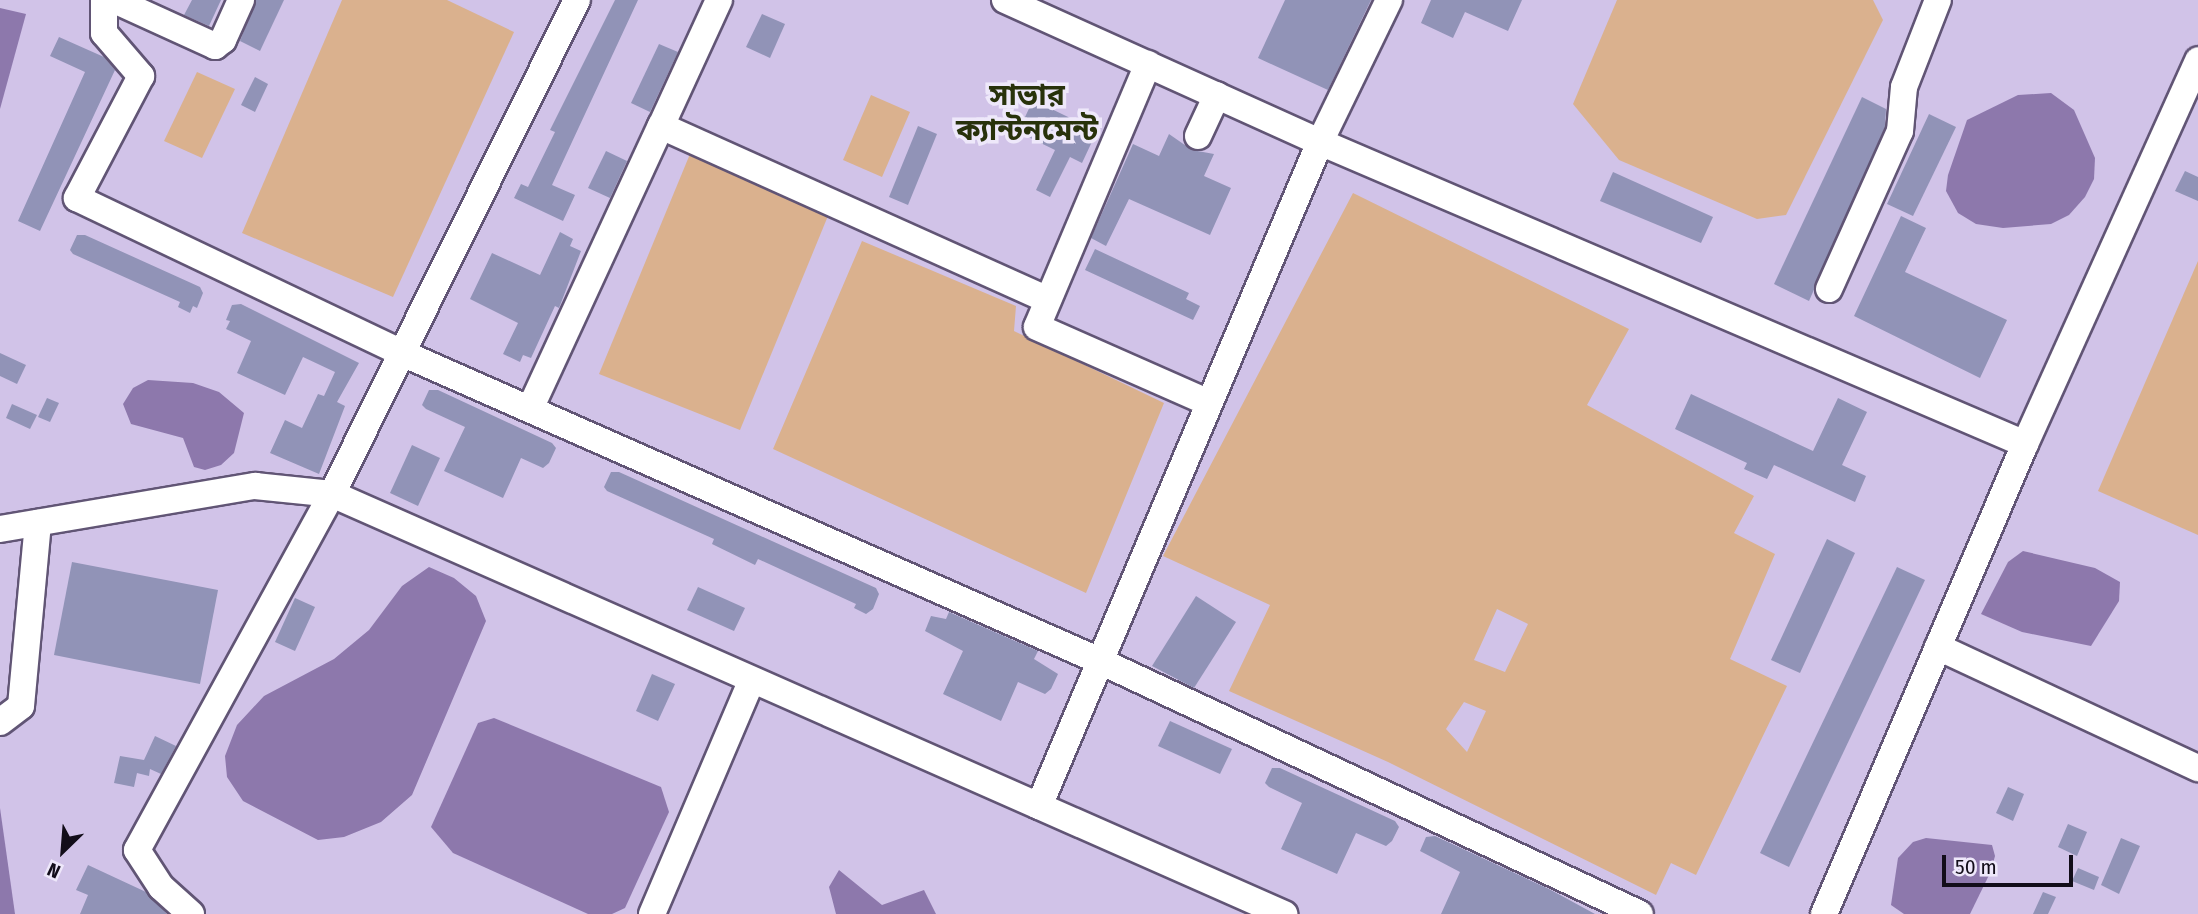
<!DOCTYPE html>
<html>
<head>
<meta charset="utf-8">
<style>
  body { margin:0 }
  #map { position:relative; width:2198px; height:914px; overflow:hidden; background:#d1c3e8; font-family:"Fira Sans Condensed","Noto Sans Bengali",sans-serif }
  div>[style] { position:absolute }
  .green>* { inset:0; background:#dab18e }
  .water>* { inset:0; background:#8d78ac }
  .building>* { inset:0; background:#9193b7 }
  .roads { filter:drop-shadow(2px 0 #615575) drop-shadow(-2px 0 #615575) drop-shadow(0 2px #615575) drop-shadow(0 -2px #615575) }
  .minor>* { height:26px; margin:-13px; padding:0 13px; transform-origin:13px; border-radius:13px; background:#fff }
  span { translate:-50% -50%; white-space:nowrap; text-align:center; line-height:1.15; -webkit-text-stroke:7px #eee8fa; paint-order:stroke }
  .district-label { font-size:30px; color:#28320b; font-weight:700 }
  .north { position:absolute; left:28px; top:816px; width:70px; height:70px; -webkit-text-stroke:5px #eee8fa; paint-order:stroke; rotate:205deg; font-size:19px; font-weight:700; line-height:28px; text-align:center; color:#120d19 }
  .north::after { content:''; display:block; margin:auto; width:24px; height:32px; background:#120d19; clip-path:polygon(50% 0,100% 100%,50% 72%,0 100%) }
  .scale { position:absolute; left:1942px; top:855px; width:131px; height:32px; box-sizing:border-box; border:4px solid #120d19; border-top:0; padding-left:9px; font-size:21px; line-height:24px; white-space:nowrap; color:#120d19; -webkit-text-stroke:5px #eee8fa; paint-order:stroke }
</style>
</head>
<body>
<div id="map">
  <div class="green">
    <i style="clip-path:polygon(342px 0,447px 0,514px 32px,393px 297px,242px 233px)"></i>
    <i style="clip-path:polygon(1617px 0,1873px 0,1883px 20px,1786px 215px,1757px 219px,1619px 160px,1573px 104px)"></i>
    <i style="clip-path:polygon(197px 72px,235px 89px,202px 158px,164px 141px)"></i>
    <i style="clip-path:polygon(871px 95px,910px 112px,882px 177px,843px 160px)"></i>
    <i style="clip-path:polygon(690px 154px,830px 211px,740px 430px,599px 374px)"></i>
    <i style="clip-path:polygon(evenodd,1353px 193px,1629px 329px,1587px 405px,1754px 496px,1734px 533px,1775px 554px,1730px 659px,1787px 686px,1696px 875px,1671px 863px,1656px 895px,1388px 762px,1229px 691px,1270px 605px,1163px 556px,1353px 193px,1497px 609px,1528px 624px,1505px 672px,1474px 660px,1497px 609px,1353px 193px,1464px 702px,1486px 711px,1467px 752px,1446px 729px,1464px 702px)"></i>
    <i style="clip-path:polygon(862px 241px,1016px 306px,1014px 331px,1164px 403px,1086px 593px,773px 449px)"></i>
    <i style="clip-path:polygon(2198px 261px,2198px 535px,2098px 491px)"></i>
  </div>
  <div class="water">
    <i style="clip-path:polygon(0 8px,26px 14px,0 109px)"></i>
    <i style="clip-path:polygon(2051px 93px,2074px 110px,2095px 158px,2094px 179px,2085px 197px,2069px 215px,2051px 224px,2003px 228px,1976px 224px,1958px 213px,1946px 191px,1948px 175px,1967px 120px,2018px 95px)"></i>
    <i style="clip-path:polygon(148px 380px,193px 383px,219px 392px,244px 413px,234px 453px,221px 465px,205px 470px,194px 467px,183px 438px,131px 424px,123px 404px,133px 388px)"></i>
    <i style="clip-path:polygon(2023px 551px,2095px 568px,2120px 582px,2119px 601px,2091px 646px,2022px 632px,1981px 614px,2008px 562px)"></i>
    <i style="clip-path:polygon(429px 567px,454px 578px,476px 596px,486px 621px,412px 795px,381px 822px,344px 837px,318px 840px,243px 801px,227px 777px,225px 756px,237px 725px,264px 696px,334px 659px,369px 630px,402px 586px)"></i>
    <i style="clip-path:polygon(494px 718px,661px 787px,669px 812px,625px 908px,612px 914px,588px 914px,453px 853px,431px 827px,478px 723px)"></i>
    <i style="clip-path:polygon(0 808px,15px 914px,0 914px)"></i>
    <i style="clip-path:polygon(1926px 838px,1992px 845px,1995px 856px,1991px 871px,1970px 914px,1904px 914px,1891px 905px,1898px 858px,1913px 842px)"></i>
    <i style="clip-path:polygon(839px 870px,882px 905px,924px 890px,936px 914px,836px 914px,829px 887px)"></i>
  </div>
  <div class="building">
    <i style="clip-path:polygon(192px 0,221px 0,209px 26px,184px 15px)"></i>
    <i style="clip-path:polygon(256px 0,284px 0,260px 51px,240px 41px)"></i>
    <i style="clip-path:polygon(615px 0,638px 0,552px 185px,575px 195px,563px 221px,514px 198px,521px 184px,528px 187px,555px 132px,550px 130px)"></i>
    <i style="clip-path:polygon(1285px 0,1371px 0,1328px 90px,1258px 58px)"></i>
    <i style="clip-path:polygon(1431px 0,1522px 0,1508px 31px,1465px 12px,1453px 38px,1421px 23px)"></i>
    <i style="clip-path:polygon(762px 14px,785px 24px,770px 58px,746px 47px)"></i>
    <i style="clip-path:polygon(59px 37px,104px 57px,115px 70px,40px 231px,18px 221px,85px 72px,50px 56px)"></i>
    <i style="clip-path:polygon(659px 44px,678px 52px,650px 112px,631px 103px)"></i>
    <i style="clip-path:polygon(255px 77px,268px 84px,255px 112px,241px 105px)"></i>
    <i style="clip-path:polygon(1862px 97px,1886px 109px,1885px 127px,1809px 301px,1774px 284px)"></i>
    <i style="clip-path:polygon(1033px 100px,1097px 131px,1082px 163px,1070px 157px,1050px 197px,1036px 190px,1055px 150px,1018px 132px)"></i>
    <i style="clip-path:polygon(1929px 114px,1956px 127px,1913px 216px,1887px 204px)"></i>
    <i style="clip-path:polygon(918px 126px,937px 134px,908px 205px,889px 197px)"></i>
    <i style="clip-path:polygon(1169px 134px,1192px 150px,1214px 154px,1204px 176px,1231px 188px,1210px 235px,1129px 199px,1106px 246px,1091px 238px,1133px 144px,1159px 156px)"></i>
    <i style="clip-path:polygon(606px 151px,627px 161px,610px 198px,588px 188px)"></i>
    <i style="clip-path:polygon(2185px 171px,2198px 177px,2198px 201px,2175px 191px)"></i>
    <i style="clip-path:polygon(1613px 172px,1713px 217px,1701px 243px,1600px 201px)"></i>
    <i style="clip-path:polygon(1901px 216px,1926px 228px,1905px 272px,2007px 320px,1980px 378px,1854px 316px)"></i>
    <i style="clip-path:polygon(560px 232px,573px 239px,570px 246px,581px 251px,559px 308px,555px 306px,531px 358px,523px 355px,520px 362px,503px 354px,518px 323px,470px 299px,492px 253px,540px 275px)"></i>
    <i style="clip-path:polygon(77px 235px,85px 235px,200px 287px,203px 293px,197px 308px,193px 306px,190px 313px,178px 307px,180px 302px,73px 254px,70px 250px)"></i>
    <i style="clip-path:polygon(1095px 249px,1189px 293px,1186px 299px,1200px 306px,1193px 320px,1085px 270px)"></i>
    <i style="clip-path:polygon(241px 304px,359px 363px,337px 402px,345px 406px,319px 474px,270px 453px,285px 420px,302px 428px,318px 394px,324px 396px,335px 372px,303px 357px,285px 395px,237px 373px,251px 341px,226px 329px,230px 321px,226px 320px,232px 305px)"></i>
    <i style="clip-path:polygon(0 353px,26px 365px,17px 384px,0 376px)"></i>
    <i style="clip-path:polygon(429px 390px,438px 390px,552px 443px,556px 448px,549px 463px,543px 468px,521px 458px,503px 498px,444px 471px,465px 427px,426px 409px,422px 405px)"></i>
    <i style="clip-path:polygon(1691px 394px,1813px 451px,1838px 398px,1867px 412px,1842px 465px,1866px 476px,1855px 502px,1774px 465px,1767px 479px,1744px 469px,1747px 463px,1675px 429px)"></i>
    <i style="clip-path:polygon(47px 398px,59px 403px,50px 422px,38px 417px)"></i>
    <i style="clip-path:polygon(12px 404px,37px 415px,30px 429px,6px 418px)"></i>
    <i style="clip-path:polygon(412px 445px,440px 458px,418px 506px,390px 493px)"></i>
    <i style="clip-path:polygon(611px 472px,619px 472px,876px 588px,879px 594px,873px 609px,866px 614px,854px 608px,856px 604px,758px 559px,755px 565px,712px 544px,714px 539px,607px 491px,604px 487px)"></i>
    <i style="clip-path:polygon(1827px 539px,1855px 553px,1800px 673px,1771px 660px)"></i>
    <i style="clip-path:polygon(72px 562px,218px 590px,200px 684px,54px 655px)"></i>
    <i style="clip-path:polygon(1897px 567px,1925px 580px,1789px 867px,1760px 853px)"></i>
    <i style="clip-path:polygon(698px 587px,745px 608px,734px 631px,687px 610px)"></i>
    <i style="clip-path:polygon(1196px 596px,1236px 622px,1194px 688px,1152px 666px)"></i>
    <i style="clip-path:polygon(295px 598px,315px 607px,295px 651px,275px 642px)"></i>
    <i style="clip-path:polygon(949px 612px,1038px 651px,1034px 659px,1058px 674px,1051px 689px,1045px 694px,1018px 682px,1001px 721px,943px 694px,963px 651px,925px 631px,931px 616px,946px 619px)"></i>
    <i style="clip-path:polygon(652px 674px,675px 684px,658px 721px,636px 711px)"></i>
    <i style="clip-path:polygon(1170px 721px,1232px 749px,1220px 774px,1158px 746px)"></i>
    <i style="clip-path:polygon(155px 736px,176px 746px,161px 774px,150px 769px,149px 776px,137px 773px,134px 787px,114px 783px,120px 756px,144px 760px)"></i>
    <i style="clip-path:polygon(1272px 768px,1280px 768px,1395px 821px,1399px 827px,1392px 841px,1386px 846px,1356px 833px,1337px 874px,1281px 849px,1302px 803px,1269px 787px,1265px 783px)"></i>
    <i style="clip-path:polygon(2008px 787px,2024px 794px,2013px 821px,1996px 813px)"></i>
    <i style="clip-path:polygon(2068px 824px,2087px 832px,2077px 856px,2058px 847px)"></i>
    <i style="clip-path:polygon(1435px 836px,1549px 889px,1595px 914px,1441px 914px,1460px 872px,1420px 851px,1426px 837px)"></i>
    <i style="clip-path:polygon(2121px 838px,2140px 846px,2119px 894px,2101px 885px)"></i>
    <i style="clip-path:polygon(88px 865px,146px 892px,167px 914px,80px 914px,88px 895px,76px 890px)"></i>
    <i style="clip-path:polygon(2078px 868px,2099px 877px,2094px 890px,2072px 881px)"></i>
    <i style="clip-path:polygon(2043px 892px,2056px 897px,2048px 914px,2033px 914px)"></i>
  </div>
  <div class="roads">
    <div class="minor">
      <i style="left:104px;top:0;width:33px;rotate:90deg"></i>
      <i style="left:104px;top:33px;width:57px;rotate:49.3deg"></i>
      <i style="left:141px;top:76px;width:138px;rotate:117.7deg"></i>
      <i style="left:77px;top:198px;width:360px;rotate:25.5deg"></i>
      <i style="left:402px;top:353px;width:763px;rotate:23.81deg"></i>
      <i style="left:1100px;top:661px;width:596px;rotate:25.1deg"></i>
      <i style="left:114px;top:0;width:111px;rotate:24.5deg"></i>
      <i style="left:215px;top:46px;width:10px;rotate:-37deg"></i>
      <i style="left:223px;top:40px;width:44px;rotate:-65.8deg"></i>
      <i style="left:719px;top:0;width:139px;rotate:114.7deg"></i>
      <i style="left:661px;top:126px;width:424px;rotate:24.2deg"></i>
      <i style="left:1005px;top:0;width:346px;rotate:24.3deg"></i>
      <i style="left:1320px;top:142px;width:767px;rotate:23.19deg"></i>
      <i style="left:1148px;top:64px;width:285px;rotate:112.9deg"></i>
      <i style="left:1037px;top:327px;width:188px;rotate:23.8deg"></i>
      <i style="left:1198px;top:136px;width:45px;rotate:-65.1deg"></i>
      <i style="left:1829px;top:289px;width:173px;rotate:-65.8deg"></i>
      <i style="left:1900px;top:131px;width:44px;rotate:-84.8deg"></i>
      <i style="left:1904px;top:87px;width:93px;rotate:-68.7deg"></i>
      <i style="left:530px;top:409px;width:312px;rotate:-65.2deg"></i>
      <i style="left:0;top:529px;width:259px;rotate:-9.6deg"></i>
      <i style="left:255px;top:486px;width:77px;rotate:5.9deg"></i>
      <i style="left:332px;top:494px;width:1041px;rotate:23.81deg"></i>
      <i style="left:1938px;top:647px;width:287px;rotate:25deg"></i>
      <i style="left:0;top:722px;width:26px;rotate:-37deg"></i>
      <i style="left:21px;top:706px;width:184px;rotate:-84.7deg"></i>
      <i style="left:1039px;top:806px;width:721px;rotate:-67.06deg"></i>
      <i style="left:1320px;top:142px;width:158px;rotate:-64.1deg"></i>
      <i style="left:191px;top:914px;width:40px;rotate:-138deg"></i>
      <i style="left:161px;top:887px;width:44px;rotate:-123deg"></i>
      <i style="left:137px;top:850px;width:406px;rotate:-61.3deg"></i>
      <i style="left:332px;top:494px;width:551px;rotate:-63.62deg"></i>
      <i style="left:652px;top:914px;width:254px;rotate:-66.9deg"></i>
      <i style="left:1824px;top:914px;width:511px;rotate:-66.85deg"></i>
      <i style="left:2025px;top:444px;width:421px;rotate:-65.7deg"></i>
    </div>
  </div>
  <div class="district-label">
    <span style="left:1027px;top:112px">সাভার<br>ক্যান্টনমেন্ট</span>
  </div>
  <div class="north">N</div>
  <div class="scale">50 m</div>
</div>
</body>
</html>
